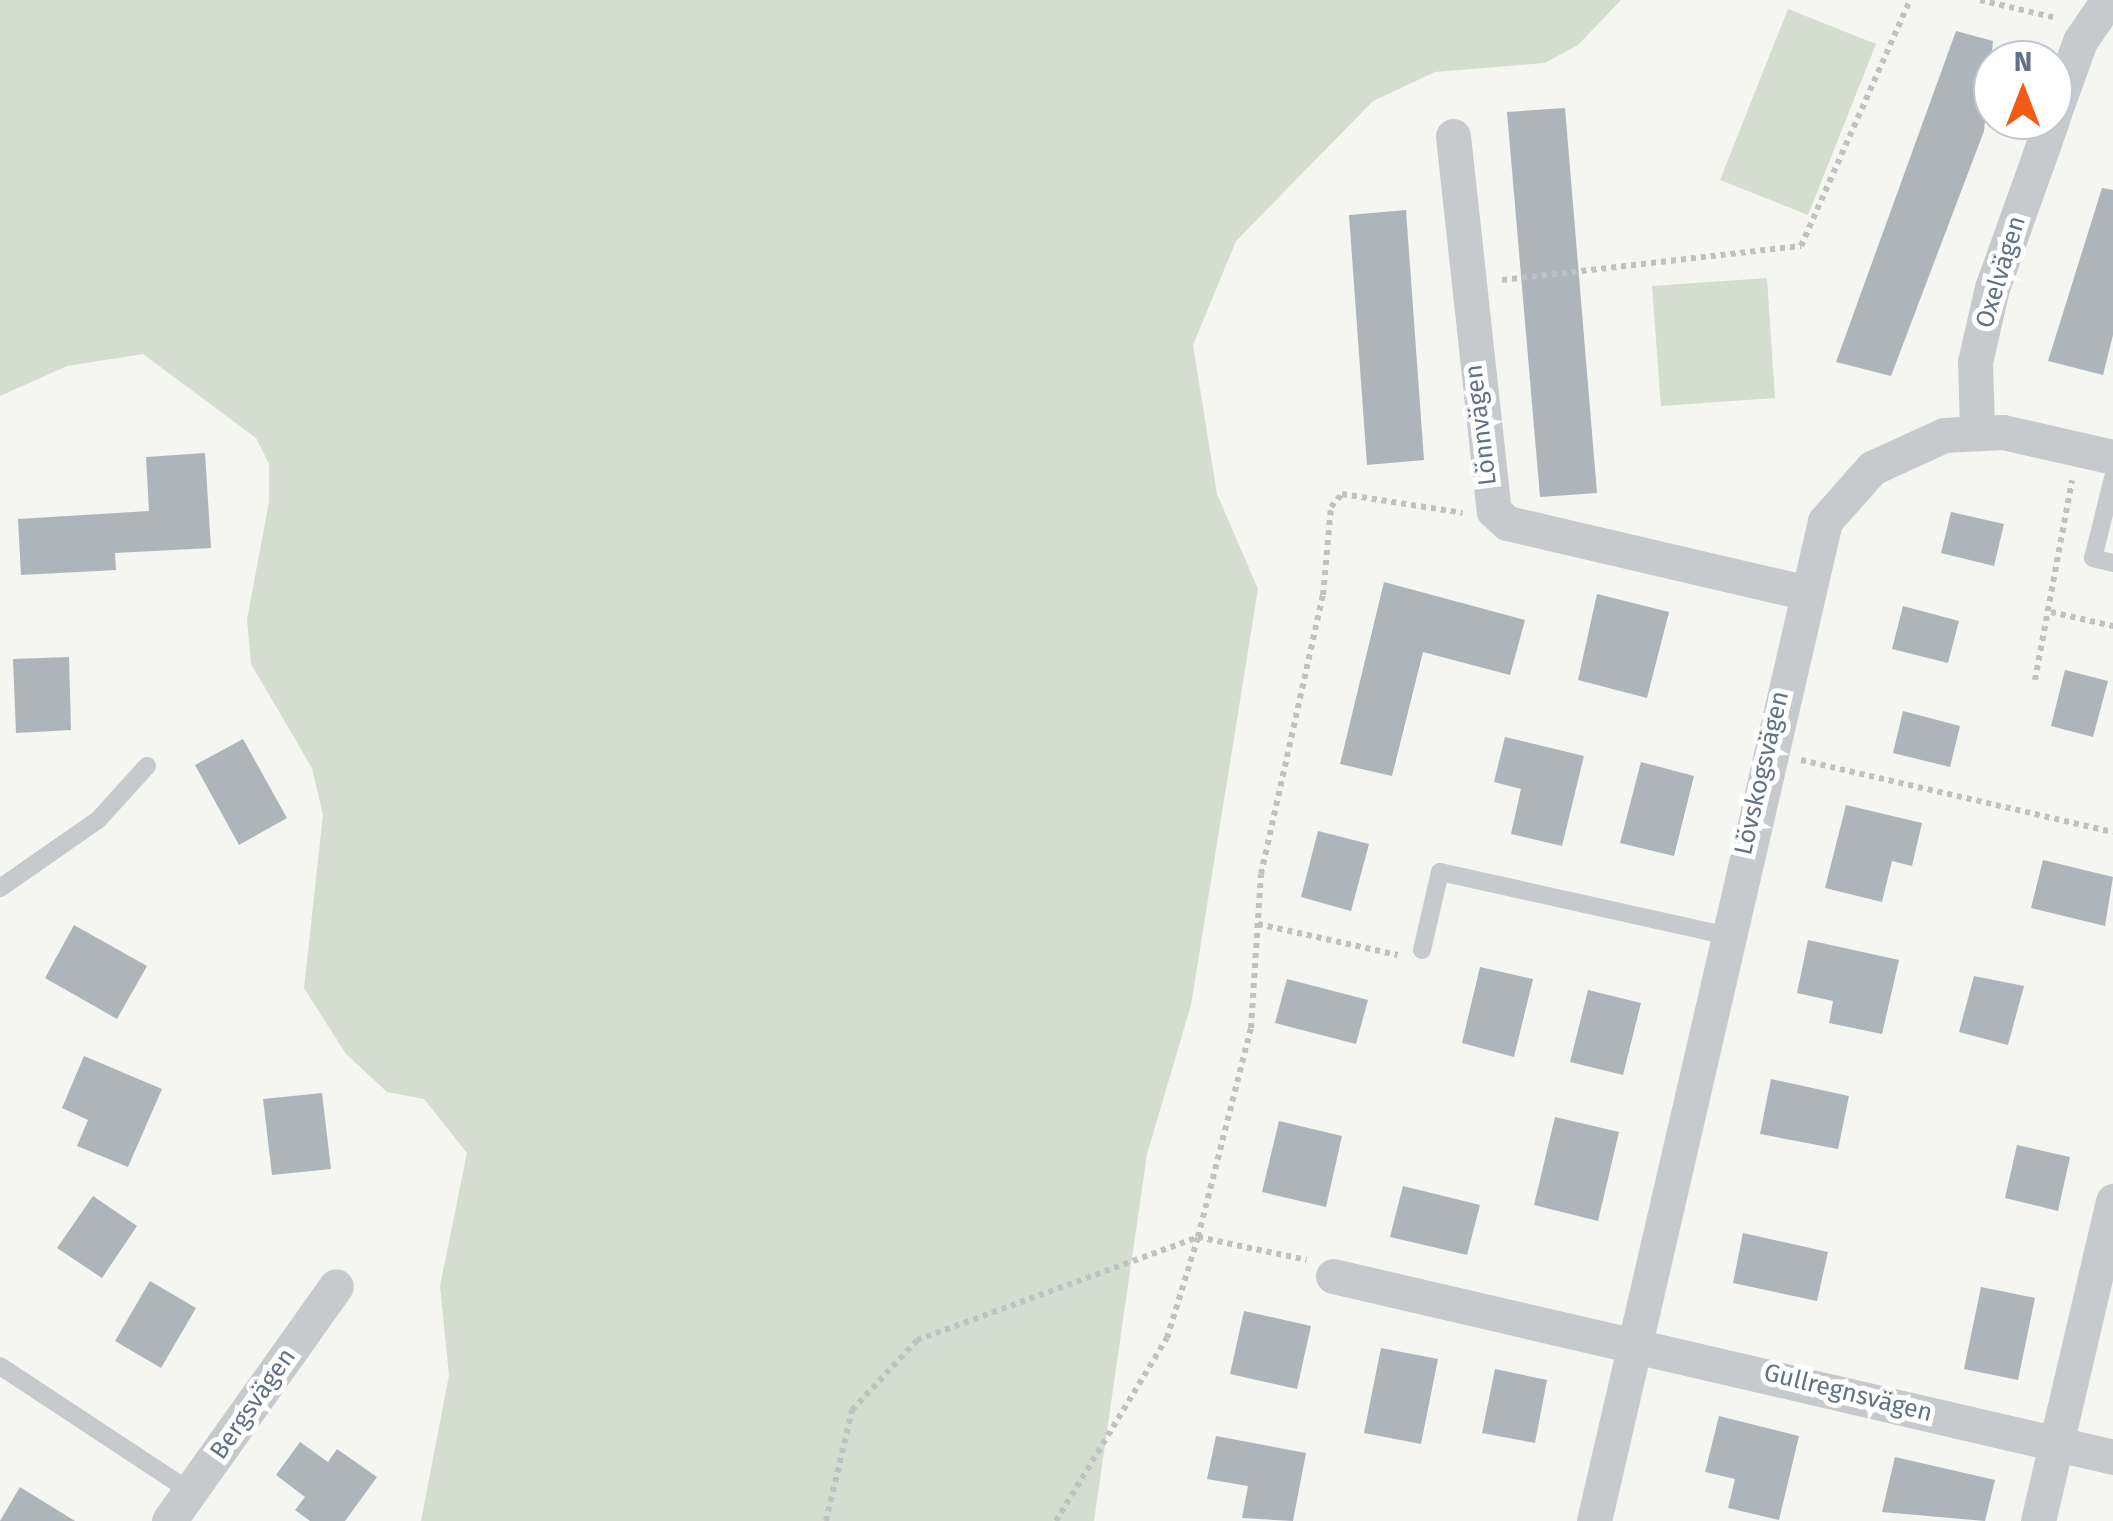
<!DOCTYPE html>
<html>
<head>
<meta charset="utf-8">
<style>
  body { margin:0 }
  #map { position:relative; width:2113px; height:1521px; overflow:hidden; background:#f5f5f1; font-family:"Fira Sans",sans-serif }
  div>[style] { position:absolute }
  .green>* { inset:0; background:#d5ddd1 }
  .building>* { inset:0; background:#adb5bb }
  .path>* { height:6px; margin-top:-3px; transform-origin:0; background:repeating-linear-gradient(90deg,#c0c1c3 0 5px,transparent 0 10px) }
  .lane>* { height:18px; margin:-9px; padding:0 9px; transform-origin:9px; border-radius:9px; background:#c7cacd }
  .street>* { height:35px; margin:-17.5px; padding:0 17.5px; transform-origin:17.5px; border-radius:17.5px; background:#c7cacd }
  span { translate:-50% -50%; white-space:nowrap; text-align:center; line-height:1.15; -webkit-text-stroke:10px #fff; paint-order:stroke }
  .street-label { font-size:25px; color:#617285 }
  .north { position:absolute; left:1973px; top:40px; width:100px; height:100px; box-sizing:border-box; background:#fff; border:2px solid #c0c7ce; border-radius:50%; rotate:0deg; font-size:28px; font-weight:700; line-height:40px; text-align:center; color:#617285 }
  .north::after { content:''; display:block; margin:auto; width:35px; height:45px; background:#f35b13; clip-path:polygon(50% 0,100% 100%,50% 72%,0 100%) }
</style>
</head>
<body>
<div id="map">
  <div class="green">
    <i style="clip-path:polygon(0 0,1621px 0,1578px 45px,1545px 63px,1435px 72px,1373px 101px,1236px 241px,1193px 345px,1217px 494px,1258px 589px,1191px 1005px,1147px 1154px,1094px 1521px,421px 1521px,449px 1375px,440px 1286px,467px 1153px,424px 1099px,387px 1092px,346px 1054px,304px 988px,323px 815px,312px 768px,251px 664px,247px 619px,269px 502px,269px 464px,256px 438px,143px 354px,67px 366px,0 396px)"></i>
    <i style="clip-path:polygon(1788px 9px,1876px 44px,1808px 215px,1720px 180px)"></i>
    <i style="clip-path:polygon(1767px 278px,1775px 398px,1661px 406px,1652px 286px)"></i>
  </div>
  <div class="building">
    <i style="clip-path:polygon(1956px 31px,1993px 41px,1984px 131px,1891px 376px,1836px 362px)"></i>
    <i style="clip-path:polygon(1565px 108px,1597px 493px,1540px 497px,1507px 112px)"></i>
    <i style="clip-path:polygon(2102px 188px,2113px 190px,2113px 335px,2103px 375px,2048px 361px)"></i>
    <i style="clip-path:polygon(1406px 210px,1424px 460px,1367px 465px,1349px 215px)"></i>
    <i style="clip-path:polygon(205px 453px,211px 548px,115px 553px,116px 570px,21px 575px,18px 519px,149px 511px,146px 457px)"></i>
    <i style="clip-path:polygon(1951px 512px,2004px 524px,1994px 566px,1941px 553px)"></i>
    <i style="clip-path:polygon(1384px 582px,1525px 620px,1510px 675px,1423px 652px,1392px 776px,1340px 764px)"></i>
    <i style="clip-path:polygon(1597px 594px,1669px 612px,1647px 698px,1578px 680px)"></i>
    <i style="clip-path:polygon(1903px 606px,1959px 621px,1948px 663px,1892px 649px)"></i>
    <i style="clip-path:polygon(69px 657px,71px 730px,16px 733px,13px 659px)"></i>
    <i style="clip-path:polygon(2065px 670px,2108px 681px,2093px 737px,2051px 726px)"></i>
    <i style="clip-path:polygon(1903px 711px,1960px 726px,1950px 767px,1893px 753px)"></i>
    <i style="clip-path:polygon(1505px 737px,1584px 756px,1562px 846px,1511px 834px,1521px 789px,1494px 782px)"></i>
    <i style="clip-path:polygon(243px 739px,287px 818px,239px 845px,195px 765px)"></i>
    <i style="clip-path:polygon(1641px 762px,1694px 776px,1674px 856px,1620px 843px)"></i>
    <i style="clip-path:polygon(1846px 805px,1922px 823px,1912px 866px,1892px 861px,1882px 902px,1825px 888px)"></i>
    <i style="clip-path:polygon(1318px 831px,1369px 844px,1351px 911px,1301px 897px)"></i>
    <i style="clip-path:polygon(2043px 860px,2113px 877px,2105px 926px,2031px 908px)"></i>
    <i style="clip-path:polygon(74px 925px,147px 966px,117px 1019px,45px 978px)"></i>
    <i style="clip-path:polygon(1808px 940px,1899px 960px,1882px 1034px,1829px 1023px,1833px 1001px,1797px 993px)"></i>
    <i style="clip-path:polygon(1480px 967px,1533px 979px,1514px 1057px,1462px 1043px)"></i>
    <i style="clip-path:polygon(1974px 976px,2024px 986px,2008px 1045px,1959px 1032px)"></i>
    <i style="clip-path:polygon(1287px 979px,1368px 1000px,1356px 1044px,1275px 1023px)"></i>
    <i style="clip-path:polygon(1588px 990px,1641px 1003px,1623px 1075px,1570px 1062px)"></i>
    <i style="clip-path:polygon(84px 1056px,162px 1089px,128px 1167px,77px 1146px,88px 1120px,62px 1108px)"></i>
    <i style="clip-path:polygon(1771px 1079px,1849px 1096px,1838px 1149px,1760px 1134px)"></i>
    <i style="clip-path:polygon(322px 1093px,331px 1169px,272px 1175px,263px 1099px)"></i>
    <i style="clip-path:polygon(1555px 1117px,1619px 1132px,1598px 1221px,1534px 1205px)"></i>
    <i style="clip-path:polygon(1279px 1121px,1342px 1136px,1326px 1207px,1262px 1192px)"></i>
    <i style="clip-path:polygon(2017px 1145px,2070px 1157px,2058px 1211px,2005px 1198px)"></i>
    <i style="clip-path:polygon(1403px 1186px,1480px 1205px,1467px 1255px,1390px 1237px)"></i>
    <i style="clip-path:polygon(93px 1196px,137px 1226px,102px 1278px,57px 1248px)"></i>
    <i style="clip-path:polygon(1743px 1233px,1828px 1252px,1817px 1301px,1733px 1283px)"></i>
    <i style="clip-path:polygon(150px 1281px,196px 1308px,161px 1368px,115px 1341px)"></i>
    <i style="clip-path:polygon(1981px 1287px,2035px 1298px,2018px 1380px,1964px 1369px)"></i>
    <i style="clip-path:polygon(1244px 1311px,1311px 1326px,1297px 1389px,1230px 1374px)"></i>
    <i style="clip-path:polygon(1381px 1348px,1438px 1359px,1421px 1444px,1364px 1433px)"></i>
    <i style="clip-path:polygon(1495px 1369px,1547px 1380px,1535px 1443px,1482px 1433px)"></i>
    <i style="clip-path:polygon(1719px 1416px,1799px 1436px,1779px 1520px,1728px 1508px,1735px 1479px,1705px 1472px)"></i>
    <i style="clip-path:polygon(1216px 1436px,1306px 1453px,1293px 1521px,1242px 1518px,1248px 1486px,1207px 1479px)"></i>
    <i style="clip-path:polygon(300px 1442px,328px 1462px,337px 1449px,377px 1477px,345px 1521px,310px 1521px,295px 1510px,305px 1497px,276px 1475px)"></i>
    <i style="clip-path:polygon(1895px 1457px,1995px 1480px,1985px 1521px,1882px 1512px)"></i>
    <i style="clip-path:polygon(20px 1487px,75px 1521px,0 1521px)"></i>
  </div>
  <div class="path">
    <i style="left:1980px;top:0;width:78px;rotate:13.3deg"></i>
    <i style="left:1502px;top:280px;width:301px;rotate:-6.5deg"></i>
    <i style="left:1801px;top:246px;width:269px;rotate:-66.1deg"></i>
    <i style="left:2051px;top:612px;width:64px;rotate:12.7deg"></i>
    <i style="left:2035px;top:680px;width:203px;rotate:-79.5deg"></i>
    <i style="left:1801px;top:760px;width:320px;rotate:13deg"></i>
    <i style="left:1258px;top:924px;width:143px;rotate:12.5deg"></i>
    <i style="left:826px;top:1521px;width:114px;rotate:-76.8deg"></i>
    <i style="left:852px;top:1410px;width:96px;rotate:-47.1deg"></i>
    <i style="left:917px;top:1340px;width:299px;rotate:-20.1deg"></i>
    <i style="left:1198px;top:1237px;width:111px;rotate:11.9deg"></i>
    <i style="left:1056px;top:1521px;width:214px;rotate:-58.8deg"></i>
    <i style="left:1167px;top:1338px;width:106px;rotate:-72.9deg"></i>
    <i style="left:1198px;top:1237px;width:216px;rotate:-75.8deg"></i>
    <i style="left:1251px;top:1028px;width:154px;rotate:-86.3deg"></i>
    <i style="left:1261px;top:874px;width:286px;rotate:-77.5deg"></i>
    <i style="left:1323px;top:595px;width:88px;rotate:-84.8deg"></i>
    <i style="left:1331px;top:507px;width:17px;rotate:-50deg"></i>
    <i style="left:1342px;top:494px;width:122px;rotate:8.9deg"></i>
  </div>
  <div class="lane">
    <i style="left:2113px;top:478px;width:82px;rotate:104deg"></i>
    <i style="left:2093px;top:558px;width:21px;rotate:14deg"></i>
    <i style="left:0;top:888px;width:119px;rotate:-34.8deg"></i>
    <i style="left:98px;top:820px;width:73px;rotate:-47.8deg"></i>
    <i style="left:1422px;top:950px;width:80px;rotate:-77deg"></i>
    <i style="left:1440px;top:872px;width:292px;rotate:12.5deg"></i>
    <i style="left:0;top:1366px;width:229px;rotate:33.4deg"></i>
  </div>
  <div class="street">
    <i style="left:2053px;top:116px;width:80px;rotate:-70.2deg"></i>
    <i style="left:2080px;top:41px;width:50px;rotate:-55.7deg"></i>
    <i style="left:1453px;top:136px;width:377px;rotate:83.8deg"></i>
    <i style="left:1494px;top:511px;width:18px;rotate:43deg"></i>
    <i style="left:1507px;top:523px;width:305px;rotate:13.1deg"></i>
    <i style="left:1977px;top:429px;width:67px;rotate:-91.7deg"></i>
    <i style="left:1975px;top:362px;width:76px;rotate:-77.1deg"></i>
    <i style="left:1992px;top:288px;width:178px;rotate:-70.3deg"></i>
    <i style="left:1333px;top:1276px;width:801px;rotate:13.06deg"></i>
    <i style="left:169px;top:1521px;width:288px;rotate:-54.6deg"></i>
    <i style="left:1594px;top:1521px;width:1026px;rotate:-76.99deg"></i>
    <i style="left:1825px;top:521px;width:71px;rotate:-48.4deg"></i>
    <i style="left:1872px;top:468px;width:79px;rotate:-24.6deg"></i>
    <i style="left:1944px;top:435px;width:59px;rotate:-2.9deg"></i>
    <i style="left:2003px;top:432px;width:113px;rotate:12.8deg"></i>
    <i style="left:2038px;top:1521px;width:329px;rotate:-76.8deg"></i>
  </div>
  <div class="street-label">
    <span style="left:2001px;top:272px;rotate:-73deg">Oxelvägen</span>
    <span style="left:1481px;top:425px;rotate:-97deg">Lönnvägen</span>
    <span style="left:1762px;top:773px;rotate:-77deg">Lövskogsvägen</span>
    <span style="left:1848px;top:1393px;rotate:14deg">Gullregnsvägen</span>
    <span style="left:253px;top:1404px;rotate:-55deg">Bergsvägen</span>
  </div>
  <div class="north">N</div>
</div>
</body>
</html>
